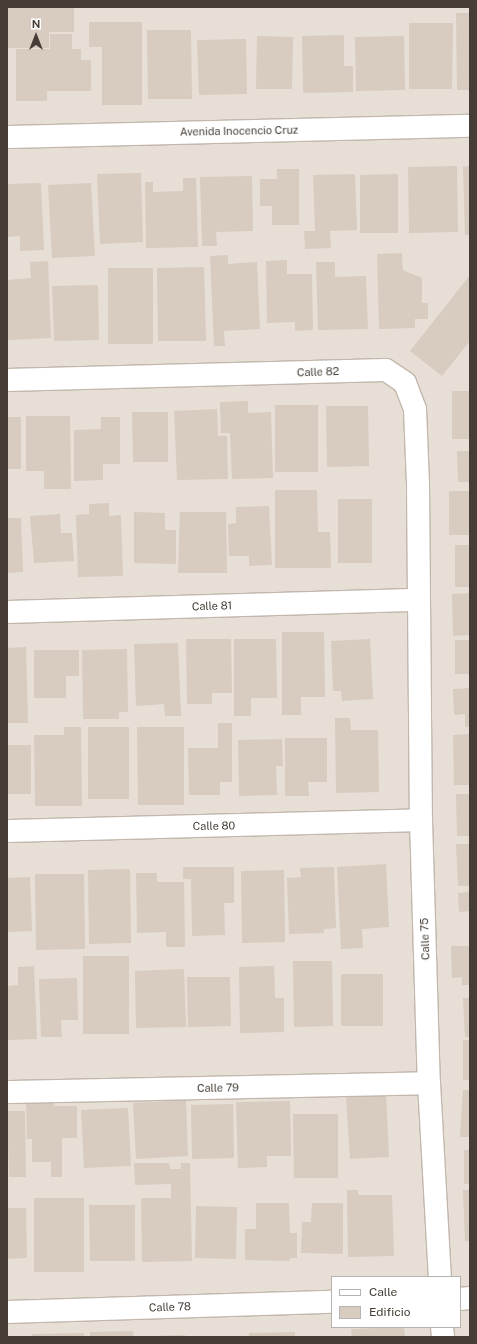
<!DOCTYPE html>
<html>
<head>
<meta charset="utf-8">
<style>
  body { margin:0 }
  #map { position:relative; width:477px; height:1344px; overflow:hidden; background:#f3eee7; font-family:"Public Sans",sans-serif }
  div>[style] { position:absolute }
  .residential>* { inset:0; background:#e7dfd5 }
  .building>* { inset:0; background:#d8cbc0 }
  .roads { filter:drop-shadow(1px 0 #c2b7ad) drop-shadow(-1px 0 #c2b7ad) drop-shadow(0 1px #c2b7ad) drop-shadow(0 -1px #c2b7ad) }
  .minor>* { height:22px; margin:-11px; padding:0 11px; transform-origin:11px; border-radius:11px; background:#fff }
  .tertiary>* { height:22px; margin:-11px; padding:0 11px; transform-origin:11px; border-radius:11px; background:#fff }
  span { translate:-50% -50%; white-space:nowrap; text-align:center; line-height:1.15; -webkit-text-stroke:4px #fff; paint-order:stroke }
  .street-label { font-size:11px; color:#463e36 }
  .frame { position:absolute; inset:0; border:8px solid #463e36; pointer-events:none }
  .legend { position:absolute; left:331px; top:1276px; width:130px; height:52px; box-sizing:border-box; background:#fff; border:1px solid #b5b2af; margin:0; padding:5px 7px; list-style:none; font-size:12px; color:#463e36 }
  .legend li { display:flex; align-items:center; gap:8px; height:20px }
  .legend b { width:20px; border:1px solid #b5b2af }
  .north { position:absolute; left:16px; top:16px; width:40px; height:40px; -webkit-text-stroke:3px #fff; paint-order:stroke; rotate:0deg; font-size:11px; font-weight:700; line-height:16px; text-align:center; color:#463e36 }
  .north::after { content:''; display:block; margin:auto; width:14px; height:18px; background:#463e36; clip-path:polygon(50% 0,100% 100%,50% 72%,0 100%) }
</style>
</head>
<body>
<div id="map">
  <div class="residential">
    <i style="clip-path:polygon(evenodd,7px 7px,470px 7px,470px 1337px,7px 1337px,7px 7px,332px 1277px,460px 1277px,460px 1327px,332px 1327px,332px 1277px)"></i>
  </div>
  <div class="building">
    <i style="clip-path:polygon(7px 7px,74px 7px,74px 32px,49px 32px,49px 48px,7px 48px)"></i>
    <i style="clip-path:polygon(456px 13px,470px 13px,470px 90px,457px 90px)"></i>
    <i style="clip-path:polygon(89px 22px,142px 22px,142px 105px,102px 105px,102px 47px,89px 47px)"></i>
    <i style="clip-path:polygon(409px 23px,453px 23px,452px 89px,409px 89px)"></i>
    <i style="clip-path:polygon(147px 30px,191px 30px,192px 99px,148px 99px)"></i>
    <i style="clip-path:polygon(50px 34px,72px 34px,72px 49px,81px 49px,81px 60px,91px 60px,91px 91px,47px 91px,47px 101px,16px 101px,16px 49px,50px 49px)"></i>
    <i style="clip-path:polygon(344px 35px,344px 66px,353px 66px,353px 92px,303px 93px,302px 36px)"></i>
    <i style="clip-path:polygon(257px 36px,293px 37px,292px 89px,256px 89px)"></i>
    <i style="clip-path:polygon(404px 36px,405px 90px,356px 91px,355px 37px)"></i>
    <i style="clip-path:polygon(246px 39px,247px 94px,199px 95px,197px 40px)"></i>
    <i style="clip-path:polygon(457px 166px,458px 232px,409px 233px,408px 167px)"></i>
    <i style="clip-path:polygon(470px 166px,470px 235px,465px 235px,463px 167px)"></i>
    <i style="clip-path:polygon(277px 169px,299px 169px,299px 225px,272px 225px,272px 206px,260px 206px,260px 179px,277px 179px)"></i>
    <i style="clip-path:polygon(141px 173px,143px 242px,100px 244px,97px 174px)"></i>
    <i style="clip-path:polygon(355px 174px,357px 230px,330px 231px,331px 248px,305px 249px,304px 231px,315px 231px,313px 175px)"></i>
    <i style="clip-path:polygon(398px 174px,398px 233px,360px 233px,360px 175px)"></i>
    <i style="clip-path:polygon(252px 176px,253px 231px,216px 232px,217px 246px,202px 246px,200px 177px)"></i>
    <i style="clip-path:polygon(183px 178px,196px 178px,198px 247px,146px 248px,145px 182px,153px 182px,153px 192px,183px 191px)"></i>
    <i style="clip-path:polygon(41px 183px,44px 250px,20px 251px,20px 236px,7px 237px,7px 184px)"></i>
    <i style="clip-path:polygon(91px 183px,95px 256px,52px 258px,48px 185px)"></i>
    <i style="clip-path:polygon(402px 253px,403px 270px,422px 278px,422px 303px,428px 303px,428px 319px,415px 319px,415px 328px,379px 329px,377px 254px)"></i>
    <i style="clip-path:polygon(228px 255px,228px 264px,257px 262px,260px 329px,224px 331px,225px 346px,214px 346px,210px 256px)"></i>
    <i style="clip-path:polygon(287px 260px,287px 274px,312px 274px,313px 330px,295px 331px,295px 322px,267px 323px,266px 261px)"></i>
    <i style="clip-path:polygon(48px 261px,51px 338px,8px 340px,7px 280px,31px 278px,30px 262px)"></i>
    <i style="clip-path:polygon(316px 262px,335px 262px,335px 277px,366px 276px,368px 329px,318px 330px)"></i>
    <i style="clip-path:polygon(204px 267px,206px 341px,158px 341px,157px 268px)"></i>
    <i style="clip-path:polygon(108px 268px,153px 268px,153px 344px,108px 344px)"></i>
    <i style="clip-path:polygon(470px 275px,470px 341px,442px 376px,410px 351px)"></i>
    <i style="clip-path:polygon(98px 285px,99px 340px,54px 341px,52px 286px)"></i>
    <i style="clip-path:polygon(452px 391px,470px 391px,470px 439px,452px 439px)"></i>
    <i style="clip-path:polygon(248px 401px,248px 413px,271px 412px,273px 478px,232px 479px,230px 433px,221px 433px,220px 402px)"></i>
    <i style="clip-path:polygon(275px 405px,318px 405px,318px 472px,275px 472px)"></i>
    <i style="clip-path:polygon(326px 406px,368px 406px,369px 466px,327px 467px)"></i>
    <i style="clip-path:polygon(217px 409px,218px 436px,227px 436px,228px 479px,177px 480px,174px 411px)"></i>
    <i style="clip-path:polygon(132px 412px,168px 412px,168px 462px,133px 462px)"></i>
    <i style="clip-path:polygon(26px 416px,70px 416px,71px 489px,44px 489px,44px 471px,26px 471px)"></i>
    <i style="clip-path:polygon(7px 417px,21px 417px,21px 469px,7px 469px)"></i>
    <i style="clip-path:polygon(101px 417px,120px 417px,120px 464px,103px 464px,103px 480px,74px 481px,74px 430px,101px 429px)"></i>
    <i style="clip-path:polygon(457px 451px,470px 451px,470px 482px,458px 482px)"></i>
    <i style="clip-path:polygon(275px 490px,317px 490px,318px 532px,330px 532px,331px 568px,275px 568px)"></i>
    <i style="clip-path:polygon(449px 491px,470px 491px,470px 535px,449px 535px)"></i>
    <i style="clip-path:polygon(338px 499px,372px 499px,372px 563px,338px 563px)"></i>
    <i style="clip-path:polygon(109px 503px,109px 516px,121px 515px,123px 576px,78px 577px,76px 515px,89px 514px,89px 504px)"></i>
    <i style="clip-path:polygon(269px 506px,272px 565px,249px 566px,249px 556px,229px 556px,228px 524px,236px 523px,236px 507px)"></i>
    <i style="clip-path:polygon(134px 512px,165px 513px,165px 530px,176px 530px,176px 564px,134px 563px)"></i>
    <i style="clip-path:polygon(180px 512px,226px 512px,227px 573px,178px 573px)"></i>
    <i style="clip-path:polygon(60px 514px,61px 533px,72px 533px,74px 561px,34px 563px,30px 516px)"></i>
    <i style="clip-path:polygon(7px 518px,21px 518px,23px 572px,7px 573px)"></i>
    <i style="clip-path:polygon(455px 545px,470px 545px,470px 587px,455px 587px)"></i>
    <i style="clip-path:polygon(470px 593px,470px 635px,453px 636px,452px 594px)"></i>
    <i style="clip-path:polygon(282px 632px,324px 632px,325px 697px,301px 697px,301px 715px,282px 715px)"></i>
    <i style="clip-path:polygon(186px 639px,231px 639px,232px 693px,212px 693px,212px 704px,187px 704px)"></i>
    <i style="clip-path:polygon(234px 639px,276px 639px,277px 698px,251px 698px,251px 716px,234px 716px)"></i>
    <i style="clip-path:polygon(370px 639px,373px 699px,342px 701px,341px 691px,333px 691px,331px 641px)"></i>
    <i style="clip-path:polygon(455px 640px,470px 640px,470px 674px,455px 674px)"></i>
    <i style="clip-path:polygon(178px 643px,181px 716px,165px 716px,164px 704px,136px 706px,134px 644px)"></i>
    <i style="clip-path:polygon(26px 647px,28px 723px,7px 723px,7px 648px)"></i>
    <i style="clip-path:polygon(127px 649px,128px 712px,119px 712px,119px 719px,83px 719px,82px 650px)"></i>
    <i style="clip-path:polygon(34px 650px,79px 650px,79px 676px,66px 676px,66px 698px,34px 698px)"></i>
    <i style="clip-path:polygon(470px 688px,470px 727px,465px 727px,465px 714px,454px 715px,453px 689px)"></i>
    <i style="clip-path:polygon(335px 718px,350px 718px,351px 730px,378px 730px,379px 792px,336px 793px)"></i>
    <i style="clip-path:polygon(218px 723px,232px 723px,232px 782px,220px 782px,220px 795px,189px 795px,188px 748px,218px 748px)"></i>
    <i style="clip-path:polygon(64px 727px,81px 727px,82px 806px,35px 806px,34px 735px,64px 735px)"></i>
    <i style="clip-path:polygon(88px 727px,129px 727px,129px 799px,88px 799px)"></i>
    <i style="clip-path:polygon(137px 727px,184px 727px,184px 805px,138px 805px)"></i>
    <i style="clip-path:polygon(470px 734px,470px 785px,454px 785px,453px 735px)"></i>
    <i style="clip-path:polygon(285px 738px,327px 738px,327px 782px,308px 782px,309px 796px,285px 796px)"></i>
    <i style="clip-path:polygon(282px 739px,283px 766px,276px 766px,277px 795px,239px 796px,238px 740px)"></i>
    <i style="clip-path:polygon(7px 745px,31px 745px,31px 794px,7px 794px)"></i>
    <i style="clip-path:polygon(456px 794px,470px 794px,470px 836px,457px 836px)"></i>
    <i style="clip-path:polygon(456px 844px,470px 844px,470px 886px,458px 886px)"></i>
    <i style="clip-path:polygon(386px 864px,389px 927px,362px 929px,363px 948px,341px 949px,337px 867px)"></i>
    <i style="clip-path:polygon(183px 867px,234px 867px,234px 903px,224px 903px,225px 935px,192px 936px,191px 879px,183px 879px)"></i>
    <i style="clip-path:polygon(334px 867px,336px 928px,324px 929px,324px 933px,289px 934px,287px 878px,301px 877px,300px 868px)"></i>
    <i style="clip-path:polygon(130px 869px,131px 943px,89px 944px,88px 870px)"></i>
    <i style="clip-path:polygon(284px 870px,285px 942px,242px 943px,241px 871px)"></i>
    <i style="clip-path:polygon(136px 873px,157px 873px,157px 882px,184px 882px,185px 947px,166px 947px,166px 932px,137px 933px)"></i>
    <i style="clip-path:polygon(35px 874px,84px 874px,85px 949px,36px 950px)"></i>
    <i style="clip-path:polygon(30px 877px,32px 931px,7px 932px,7px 878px)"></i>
    <i style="clip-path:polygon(470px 892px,470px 911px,459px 912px,458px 893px)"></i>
    <i style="clip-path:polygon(451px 946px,470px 946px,470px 985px,462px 985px,462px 977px,452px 978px)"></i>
    <i style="clip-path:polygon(83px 956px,129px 956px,129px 1034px,83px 1034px)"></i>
    <i style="clip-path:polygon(293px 961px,332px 961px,333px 1026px,294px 1027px)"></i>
    <i style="clip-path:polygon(34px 966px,37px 1039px,7px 1040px,7px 986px,18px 985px,18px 967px)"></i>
    <i style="clip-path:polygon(274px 966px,275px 998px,284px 998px,284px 1032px,240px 1033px,239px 967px)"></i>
    <i style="clip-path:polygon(184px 969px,186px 1027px,136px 1028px,135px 971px)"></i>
    <i style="clip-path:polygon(341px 974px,383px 974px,383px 1026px,341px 1026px)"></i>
    <i style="clip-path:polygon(187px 977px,230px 977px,231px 1026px,188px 1027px)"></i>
    <i style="clip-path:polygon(77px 978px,78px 1020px,61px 1020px,62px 1037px,41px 1037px,39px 979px)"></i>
    <i style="clip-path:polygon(463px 998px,470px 998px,470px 1037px,465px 1037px)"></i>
    <i style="clip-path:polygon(463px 1040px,470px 1040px,470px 1080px,463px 1080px)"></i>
    <i style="clip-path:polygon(463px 1090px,470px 1090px,470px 1137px,460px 1137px)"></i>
    <i style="clip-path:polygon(386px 1094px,389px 1157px,350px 1159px,346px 1096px)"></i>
    <i style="clip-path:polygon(26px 1100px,54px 1100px,54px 1106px,77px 1106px,77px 1138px,62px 1138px,62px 1177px,51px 1177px,51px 1162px,32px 1162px,32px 1139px,27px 1139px)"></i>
    <i style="clip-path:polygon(186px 1100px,188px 1156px,136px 1159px,133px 1103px)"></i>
    <i style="clip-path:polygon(290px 1101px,291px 1156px,267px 1156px,267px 1167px,238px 1168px,236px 1102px)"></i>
    <i style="clip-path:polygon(233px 1104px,234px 1158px,192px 1159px,191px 1105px)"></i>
    <i style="clip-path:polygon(128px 1108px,131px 1166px,84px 1168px,81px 1110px)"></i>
    <i style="clip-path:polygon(7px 1111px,25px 1111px,26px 1177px,9px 1177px)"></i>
    <i style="clip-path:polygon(293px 1114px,338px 1114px,338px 1178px,294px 1178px)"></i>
    <i style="clip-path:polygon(464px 1150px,470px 1150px,470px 1184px,464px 1184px)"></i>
    <i style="clip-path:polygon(134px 1163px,169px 1163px,170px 1169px,181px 1169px,181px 1163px,190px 1163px,192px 1261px,142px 1262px,141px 1198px,171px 1198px,171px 1184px,135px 1185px)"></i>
    <i style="clip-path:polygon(347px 1190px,358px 1190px,358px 1195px,392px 1195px,394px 1256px,348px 1257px)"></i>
    <i style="clip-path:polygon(463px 1190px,470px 1190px,470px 1241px,465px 1241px)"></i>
    <i style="clip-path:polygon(34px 1198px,84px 1198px,84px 1272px,34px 1272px)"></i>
    <i style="clip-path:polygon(256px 1203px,289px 1203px,290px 1233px,297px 1233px,297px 1258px,290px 1258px,290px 1261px,245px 1260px,245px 1229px,256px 1229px)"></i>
    <i style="clip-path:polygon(312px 1203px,343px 1203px,343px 1254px,301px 1253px,302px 1222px,311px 1222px)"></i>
    <i style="clip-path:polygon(89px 1205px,135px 1205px,135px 1261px,90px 1261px)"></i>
    <i style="clip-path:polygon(196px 1206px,237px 1207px,236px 1259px,195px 1258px)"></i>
    <i style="clip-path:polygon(7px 1208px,26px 1208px,27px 1258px,7px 1259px)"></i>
    <i style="clip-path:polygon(404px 1327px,405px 1337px,352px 1337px,351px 1329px)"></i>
    <i style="clip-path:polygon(133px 1331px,134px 1337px,90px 1337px,90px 1332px)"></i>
    <i style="clip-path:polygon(295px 1332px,295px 1337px,249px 1337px,249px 1333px)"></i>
    <i style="clip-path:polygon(84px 1333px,84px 1337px,32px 1337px,32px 1334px)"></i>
    <i style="clip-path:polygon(185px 1335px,185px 1337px,151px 1337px,151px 1336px)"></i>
  </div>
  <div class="roads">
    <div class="minor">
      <i style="left:7px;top:380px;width:379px;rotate:-1.5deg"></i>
      <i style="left:386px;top:370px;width:23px;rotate:34deg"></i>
      <i style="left:405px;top:383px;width:28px;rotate:69deg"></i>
      <i style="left:415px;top:409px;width:75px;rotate:87.7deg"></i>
      <i style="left:418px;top:484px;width:336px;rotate:89.5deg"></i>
      <i style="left:421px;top:820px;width:263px;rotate:88.3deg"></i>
      <i style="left:429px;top:1083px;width:194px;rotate:86.8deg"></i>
      <i style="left:7px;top:612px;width:410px;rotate:-1.7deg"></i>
      <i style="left:7px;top:831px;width:414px;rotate:-1.5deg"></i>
      <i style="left:7px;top:1092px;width:422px;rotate:-1.2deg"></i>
      <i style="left:460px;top:1299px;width:10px;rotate:-6deg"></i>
      <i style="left:7px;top:1312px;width:325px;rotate:-1.8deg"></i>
      <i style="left:442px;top:1327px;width:10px;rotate:84deg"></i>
    </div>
    <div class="tertiary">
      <i style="left:7px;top:137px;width:463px;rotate:-1.4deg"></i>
    </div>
  </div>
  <div class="street-label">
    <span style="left:239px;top:131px;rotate:-1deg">Avenida Inocencio Cruz</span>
    <span style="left:318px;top:372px;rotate:-2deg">Calle 82</span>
    <span style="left:212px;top:606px;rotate:-2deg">Calle 81</span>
    <span style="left:214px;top:826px;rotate:-1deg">Calle 80</span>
    <span style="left:425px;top:939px;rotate:-92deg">Calle 75</span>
    <span style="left:218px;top:1088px;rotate:-1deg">Calle 79</span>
    <span style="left:170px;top:1307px;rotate:-2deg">Calle 78</span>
  </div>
  <div class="frame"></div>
  <ul class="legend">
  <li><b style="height:5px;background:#fff"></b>Calle</li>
  <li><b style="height:11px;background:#d8cbc0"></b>Edificio</li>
  </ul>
  <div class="north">N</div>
</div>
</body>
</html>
